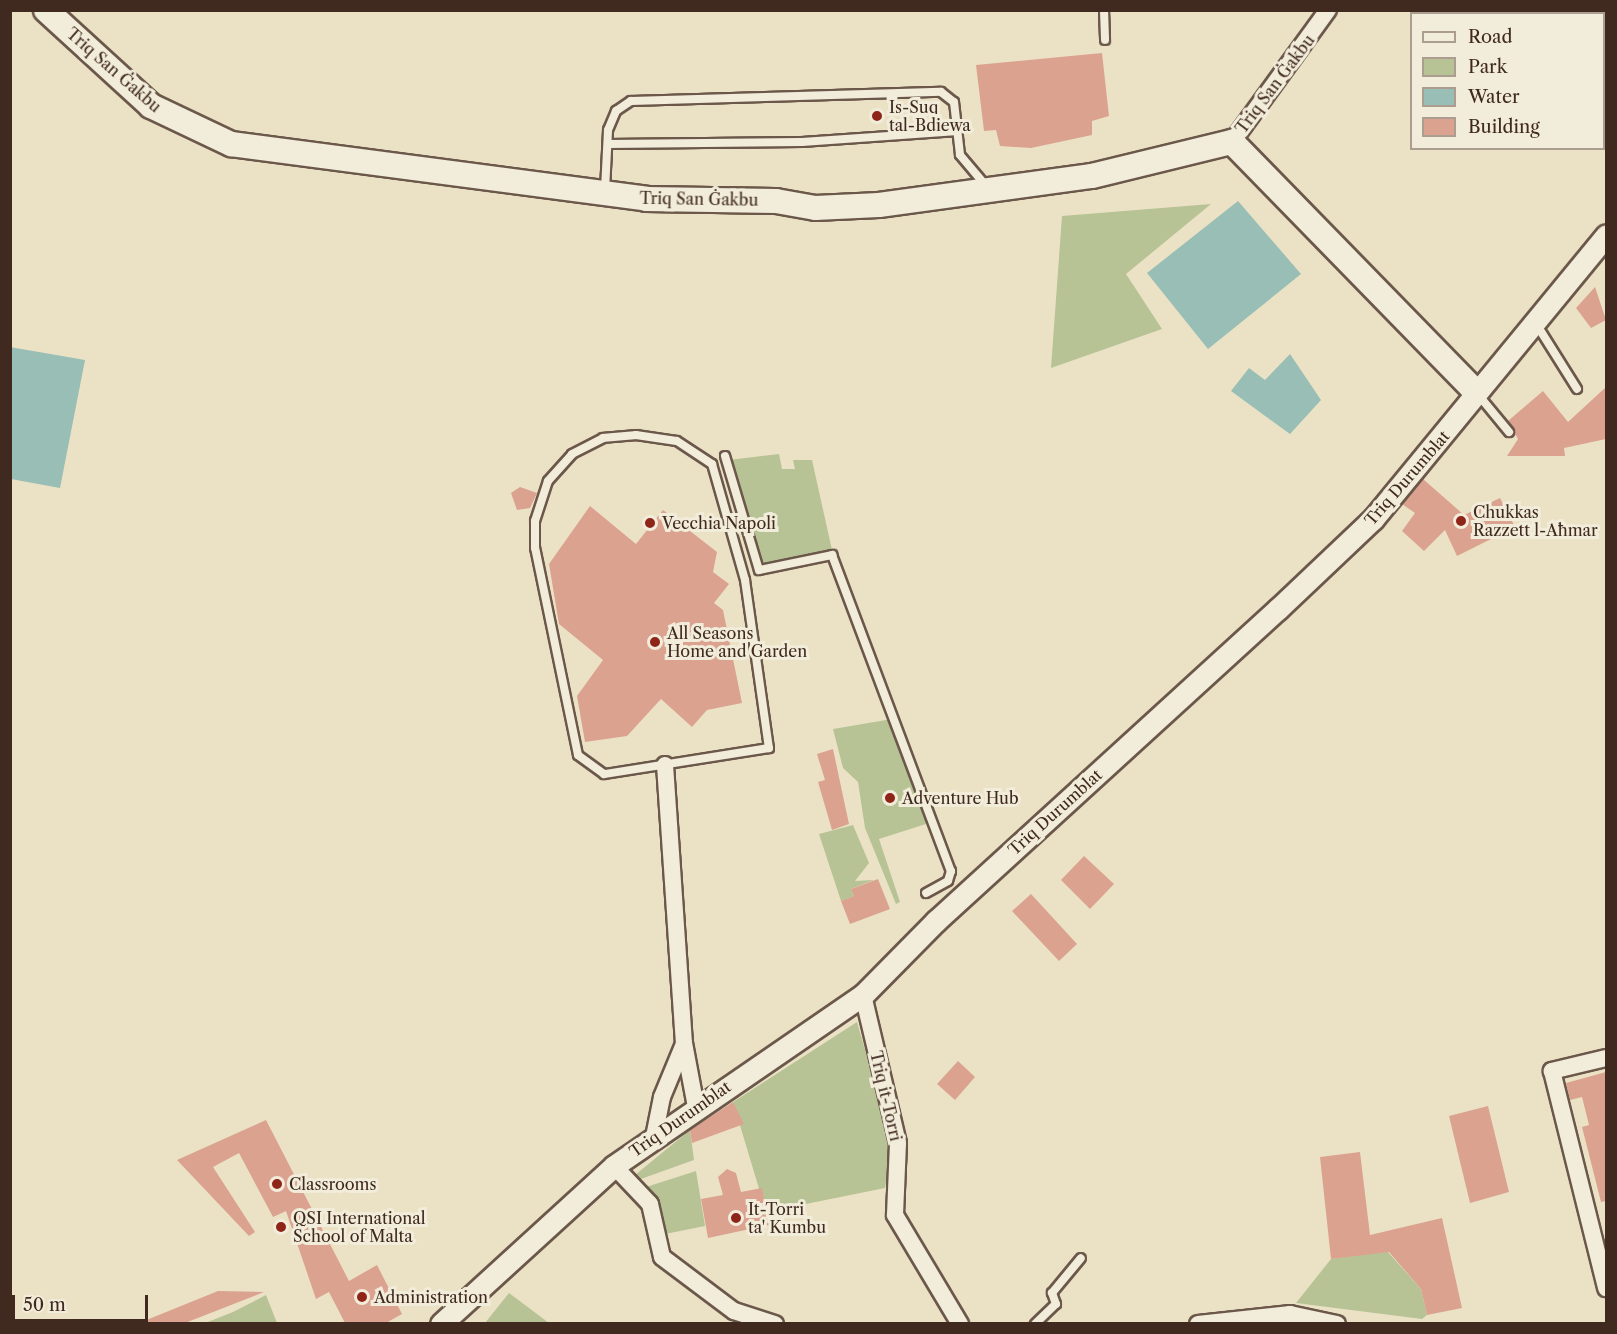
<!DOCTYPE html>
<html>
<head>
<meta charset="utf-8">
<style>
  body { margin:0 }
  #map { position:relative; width:1617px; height:1334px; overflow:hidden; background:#ebe2c6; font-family:"Libre Caslon Text",serif }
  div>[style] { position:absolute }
  .green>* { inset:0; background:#b7c395 }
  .water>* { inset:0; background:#98beb5 }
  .building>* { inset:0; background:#dba290 }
  .roads { filter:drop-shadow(2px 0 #6b584a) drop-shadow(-2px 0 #6b584a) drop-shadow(0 2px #6b584a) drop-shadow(0 -2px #6b584a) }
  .service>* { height:8px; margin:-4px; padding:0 4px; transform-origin:4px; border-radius:4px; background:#f2ecda }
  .minor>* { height:16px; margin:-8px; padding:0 8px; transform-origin:8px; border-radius:8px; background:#f2ecda }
  .tertiary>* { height:21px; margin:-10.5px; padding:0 10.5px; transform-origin:10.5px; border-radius:10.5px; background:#f2ecda }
  .secondary>* { height:24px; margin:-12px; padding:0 12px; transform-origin:12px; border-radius:12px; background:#f2ecda }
  .dots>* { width:16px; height:16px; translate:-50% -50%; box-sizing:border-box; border:3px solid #f2ecda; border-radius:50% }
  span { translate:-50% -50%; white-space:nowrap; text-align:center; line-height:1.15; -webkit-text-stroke:6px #f2ecda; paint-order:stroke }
  .street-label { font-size:16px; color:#402a20 }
  .poi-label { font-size:16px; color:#402a20 }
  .left { translate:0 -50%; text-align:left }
  .frame { position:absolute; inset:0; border:12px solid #402a20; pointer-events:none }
  .legend { position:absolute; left:1410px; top:12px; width:195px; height:138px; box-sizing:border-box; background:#f2ecda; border:2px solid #ab9e90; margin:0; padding:8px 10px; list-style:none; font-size:18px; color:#402a20 }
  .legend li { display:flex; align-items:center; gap:12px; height:30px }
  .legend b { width:30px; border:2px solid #ab9e90 }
  .scale { position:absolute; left:12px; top:1295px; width:136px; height:27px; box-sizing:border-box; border:3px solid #402a20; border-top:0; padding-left:8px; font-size:18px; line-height:21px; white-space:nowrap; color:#402a20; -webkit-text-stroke:4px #f2ecda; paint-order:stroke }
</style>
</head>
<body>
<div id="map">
  <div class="green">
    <i style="clip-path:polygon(1211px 204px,1126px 274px,1162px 329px,1051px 368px,1062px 216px)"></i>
    <i style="clip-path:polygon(779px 454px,782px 469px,795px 469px,793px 460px,812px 460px,832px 550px,762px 566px,729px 460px)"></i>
    <i style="clip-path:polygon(892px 719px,929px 823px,879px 839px,900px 902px,896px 904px,865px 828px,858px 782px,843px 768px,833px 729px)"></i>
    <i style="clip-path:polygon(853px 825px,869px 863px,855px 881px,874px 880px,851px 889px,854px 896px,841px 901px,819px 834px)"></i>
    <i style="clip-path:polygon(857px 1022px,892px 1144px,885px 1188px,766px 1212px,733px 1102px)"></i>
    <i style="clip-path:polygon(690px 1130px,694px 1160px,638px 1180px,635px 1175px)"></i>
    <i style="clip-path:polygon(696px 1171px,705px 1226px,660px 1235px,643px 1188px)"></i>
    <i style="clip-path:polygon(1387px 1251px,1421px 1289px,1427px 1315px,1422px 1319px,1296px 1303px,1331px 1259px)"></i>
    <i style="clip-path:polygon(509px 1293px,549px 1323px,485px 1323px)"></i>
    <i style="clip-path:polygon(266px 1295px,277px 1323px,205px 1323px,233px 1312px)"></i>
  </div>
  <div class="water">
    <i style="clip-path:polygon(1238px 201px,1301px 274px,1208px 349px,1147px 273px)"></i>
    <i style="clip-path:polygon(10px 347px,85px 360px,60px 488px,11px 479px)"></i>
    <i style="clip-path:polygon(1290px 354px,1321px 400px,1290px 434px,1231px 391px,1249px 368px,1265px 380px)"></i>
  </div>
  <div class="building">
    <i style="clip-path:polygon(1102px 53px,1109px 116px,1092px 121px,1092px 135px,1031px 148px,1000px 146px,996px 130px,984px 131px,976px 65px)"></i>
    <i style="clip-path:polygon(1595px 287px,1606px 320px,1591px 328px,1576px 308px)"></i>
    <i style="clip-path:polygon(1606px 387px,1606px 439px,1564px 448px,1565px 456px,1507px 456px,1518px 439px,1508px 421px,1543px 391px,1568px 422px)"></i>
    <i style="clip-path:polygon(1423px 479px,1464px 515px,1500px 498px,1515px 527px,1457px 556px,1445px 530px,1424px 551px,1402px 531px,1415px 513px,1402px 504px)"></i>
    <i style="clip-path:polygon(520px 487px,537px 493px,530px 508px,517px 510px,511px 493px)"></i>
    <i style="clip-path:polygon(590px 506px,636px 544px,663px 510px,717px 552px,713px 572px,729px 584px,714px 603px,723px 610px,742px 703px,707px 710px,692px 727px,661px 699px,627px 736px,585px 742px,577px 696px,603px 660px,559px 624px,549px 564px)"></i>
    <i style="clip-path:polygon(833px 749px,849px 824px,832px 830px,818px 782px,825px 780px,817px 754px)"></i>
    <i style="clip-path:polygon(1084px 856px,1114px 884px,1090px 909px,1061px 880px)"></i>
    <i style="clip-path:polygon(878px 879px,890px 909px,850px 924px,841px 901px,854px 896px,851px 889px)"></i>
    <i style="clip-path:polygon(1031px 894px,1077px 944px,1059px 961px,1012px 911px)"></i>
    <i style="clip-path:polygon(958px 1061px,975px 1077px,955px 1100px,937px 1084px)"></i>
    <i style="clip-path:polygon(1606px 1072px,1606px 1201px,1601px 1202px,1582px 1127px,1589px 1125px,1582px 1097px,1570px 1100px,1566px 1083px)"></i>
    <i style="clip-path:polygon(733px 1102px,744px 1124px,692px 1143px,690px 1130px)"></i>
    <i style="clip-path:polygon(1488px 1106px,1509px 1192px,1470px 1203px,1449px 1116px)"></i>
    <i style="clip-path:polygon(266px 1120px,349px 1281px,377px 1265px,402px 1314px,386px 1323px,345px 1323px,329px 1292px,316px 1299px,286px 1211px,273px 1217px,239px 1153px,213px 1167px,255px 1232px,249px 1236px,177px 1160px)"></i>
    <i style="clip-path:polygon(1360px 1152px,1370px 1235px,1442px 1218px,1462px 1308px,1427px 1315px,1421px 1289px,1389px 1252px,1331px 1259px,1320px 1157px)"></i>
    <i style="clip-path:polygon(727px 1169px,736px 1173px,741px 1192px,762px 1188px,769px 1225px,708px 1238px,701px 1199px,723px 1195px,718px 1177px)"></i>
    <i style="clip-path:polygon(218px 1291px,264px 1292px,185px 1323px,139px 1323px)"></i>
  </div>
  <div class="roads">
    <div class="service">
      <i style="left:1104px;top:10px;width:30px;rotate:88deg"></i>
      <i style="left:608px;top:144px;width:194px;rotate:-0.6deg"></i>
      <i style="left:802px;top:142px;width:156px;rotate:-4deg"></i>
      <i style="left:605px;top:190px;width:60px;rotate:-87.1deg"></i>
      <i style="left:608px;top:130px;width:21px;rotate:-67deg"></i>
      <i style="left:616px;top:111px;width:18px;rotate:-34deg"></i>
      <i style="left:631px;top:101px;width:310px;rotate:-1.7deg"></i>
      <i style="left:941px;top:92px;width:16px;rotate:38deg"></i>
      <i style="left:954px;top:102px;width:53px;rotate:83.5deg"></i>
      <i style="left:960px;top:155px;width:42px;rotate:49.8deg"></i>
      <i style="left:1535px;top:322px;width:79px;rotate:57.9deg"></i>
      <i style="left:1476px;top:392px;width:52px;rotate:50.5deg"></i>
      <i style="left:636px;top:435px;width:41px;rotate:8.3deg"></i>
      <i style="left:677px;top:441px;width:42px;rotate:33.3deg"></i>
      <i style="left:712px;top:464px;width:121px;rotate:74.1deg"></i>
      <i style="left:745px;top:580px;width:170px;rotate:81.9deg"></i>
      <i style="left:769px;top:748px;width:167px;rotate:171deg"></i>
      <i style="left:604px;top:774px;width:32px;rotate:-144deg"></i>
      <i style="left:578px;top:755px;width:211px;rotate:-101.7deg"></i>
      <i style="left:535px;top:548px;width:27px;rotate:-90deg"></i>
      <i style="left:535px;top:521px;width:42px;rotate:-72deg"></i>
      <i style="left:548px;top:481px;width:36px;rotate:-48deg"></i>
      <i style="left:572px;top:454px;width:35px;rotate:-27deg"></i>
      <i style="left:603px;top:438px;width:33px;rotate:-5deg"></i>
      <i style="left:725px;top:456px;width:119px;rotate:73.4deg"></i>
      <i style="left:759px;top:570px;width:75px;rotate:-11.6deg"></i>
      <i style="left:832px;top:555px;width:338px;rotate:69.4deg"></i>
      <i style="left:951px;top:871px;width:10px;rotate:107deg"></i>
      <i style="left:948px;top:881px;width:25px;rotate:151deg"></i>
      <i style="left:1035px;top:1324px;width:29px;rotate:-44deg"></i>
      <i style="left:1056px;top:1304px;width:12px;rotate:-110deg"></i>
      <i style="left:1052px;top:1293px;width:45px;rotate:-50.4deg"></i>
    </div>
    <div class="minor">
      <i style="left:1232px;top:142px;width:163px;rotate:-54deg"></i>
      <i style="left:665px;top:765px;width:279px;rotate:86.1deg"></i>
      <i style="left:684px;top:1043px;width:65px;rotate:79.4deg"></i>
      <i style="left:863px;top:995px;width:152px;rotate:76.7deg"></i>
      <i style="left:898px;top:1143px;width:72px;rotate:92.4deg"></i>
      <i style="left:895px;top:1215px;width:127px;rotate:59.2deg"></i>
      <i style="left:1606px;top:1058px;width:56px;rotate:166.5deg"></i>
      <i style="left:1552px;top:1071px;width:224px;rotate:76deg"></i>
      <i style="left:654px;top:1137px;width:41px;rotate:-78.7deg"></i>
      <i style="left:662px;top:1097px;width:57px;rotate:-67.5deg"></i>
      <i style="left:614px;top:1166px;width:52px;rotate:46.5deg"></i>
      <i style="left:650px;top:1204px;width:54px;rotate:77.2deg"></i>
      <i style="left:662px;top:1257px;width:90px;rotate:36.9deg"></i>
      <i style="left:734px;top:1311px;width:43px;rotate:17.6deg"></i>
      <i style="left:1198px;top:1324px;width:93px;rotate:-6.2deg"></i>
      <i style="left:1290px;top:1314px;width:48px;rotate:12deg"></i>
    </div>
    <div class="tertiary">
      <i style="left:441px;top:1324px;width:234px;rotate:-42.4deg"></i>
      <i style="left:614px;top:1166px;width:302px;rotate:-34.5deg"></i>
      <i style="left:863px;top:995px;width:104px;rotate:-45.4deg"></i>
      <i style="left:936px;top:921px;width:463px;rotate:-42.4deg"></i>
      <i style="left:1278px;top:609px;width:131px;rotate:-43.5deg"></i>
      <i style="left:1373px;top:519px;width:367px;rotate:-50.6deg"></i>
    </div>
    <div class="secondary">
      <i style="left:46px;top:10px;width:142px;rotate:42.4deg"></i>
      <i style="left:151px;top:106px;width:89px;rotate:25.4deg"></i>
      <i style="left:231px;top:144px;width:419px;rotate:7.5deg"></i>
      <i style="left:646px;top:199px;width:130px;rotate:0.9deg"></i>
      <i style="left:776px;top:201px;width:40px;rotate:10deg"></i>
      <i style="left:815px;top:208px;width:64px;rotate:-2.7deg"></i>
      <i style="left:879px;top:205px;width:215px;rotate:-7.8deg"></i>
      <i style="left:1092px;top:176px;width:144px;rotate:-13.7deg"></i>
      <i style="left:1232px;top:142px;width:349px;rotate:45.7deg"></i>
    </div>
  </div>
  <div class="dots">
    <i style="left:877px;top:116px;background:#8f2418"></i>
    <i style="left:1461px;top:521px;background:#8f2418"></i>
    <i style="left:650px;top:523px;background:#8f2418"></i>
    <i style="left:655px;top:642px;background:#8f2418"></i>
    <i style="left:890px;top:798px;background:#8f2418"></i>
    <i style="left:277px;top:1184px;background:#8f2418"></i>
    <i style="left:736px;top:1218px;background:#8f2418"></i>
    <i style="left:281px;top:1227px;background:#8f2418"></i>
    <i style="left:362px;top:1297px;background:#8f2418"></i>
  </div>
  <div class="street-label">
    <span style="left:114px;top:70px;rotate:41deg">Triq San Ġakbu</span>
    <span style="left:1275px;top:84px;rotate:-53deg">Triq San Ġakbu</span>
    <span style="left:699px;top:199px;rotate:1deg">Triq San Ġakbu</span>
    <span style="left:1407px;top:478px;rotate:-49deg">Triq Durumblat</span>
    <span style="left:1055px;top:812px;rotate:-42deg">Triq Durumblat</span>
    <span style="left:886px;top:1096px;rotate:77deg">Triq it-Torri</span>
    <span style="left:680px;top:1119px;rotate:-35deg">Triq Durumblat</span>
  </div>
  <div class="poi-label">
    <span class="left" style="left:889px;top:116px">Is-Suq<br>tal-Bdiewa</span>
    <span class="left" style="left:1473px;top:521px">Chukkas<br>Razzett l-Aħmar</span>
    <span class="left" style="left:662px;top:523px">Vecchia Napoli</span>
    <span class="left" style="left:667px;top:642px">All Seasons<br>Home and Garden</span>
    <span class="left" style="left:902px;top:798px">Adventure Hub</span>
    <span class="left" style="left:289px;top:1184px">Classrooms</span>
    <span class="left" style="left:748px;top:1218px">It-Torri<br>ta' Kumbu</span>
    <span class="left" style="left:293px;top:1227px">QSI International<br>School of Malta</span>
    <span class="left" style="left:374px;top:1297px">Administration</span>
  </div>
  <div class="frame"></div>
  <ul class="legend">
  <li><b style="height:8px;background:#f2ecda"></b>Road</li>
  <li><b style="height:16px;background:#b7c395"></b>Park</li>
  <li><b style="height:16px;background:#98beb5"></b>Water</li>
  <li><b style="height:16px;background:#dba290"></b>Building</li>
  </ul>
  <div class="scale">50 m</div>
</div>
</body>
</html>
